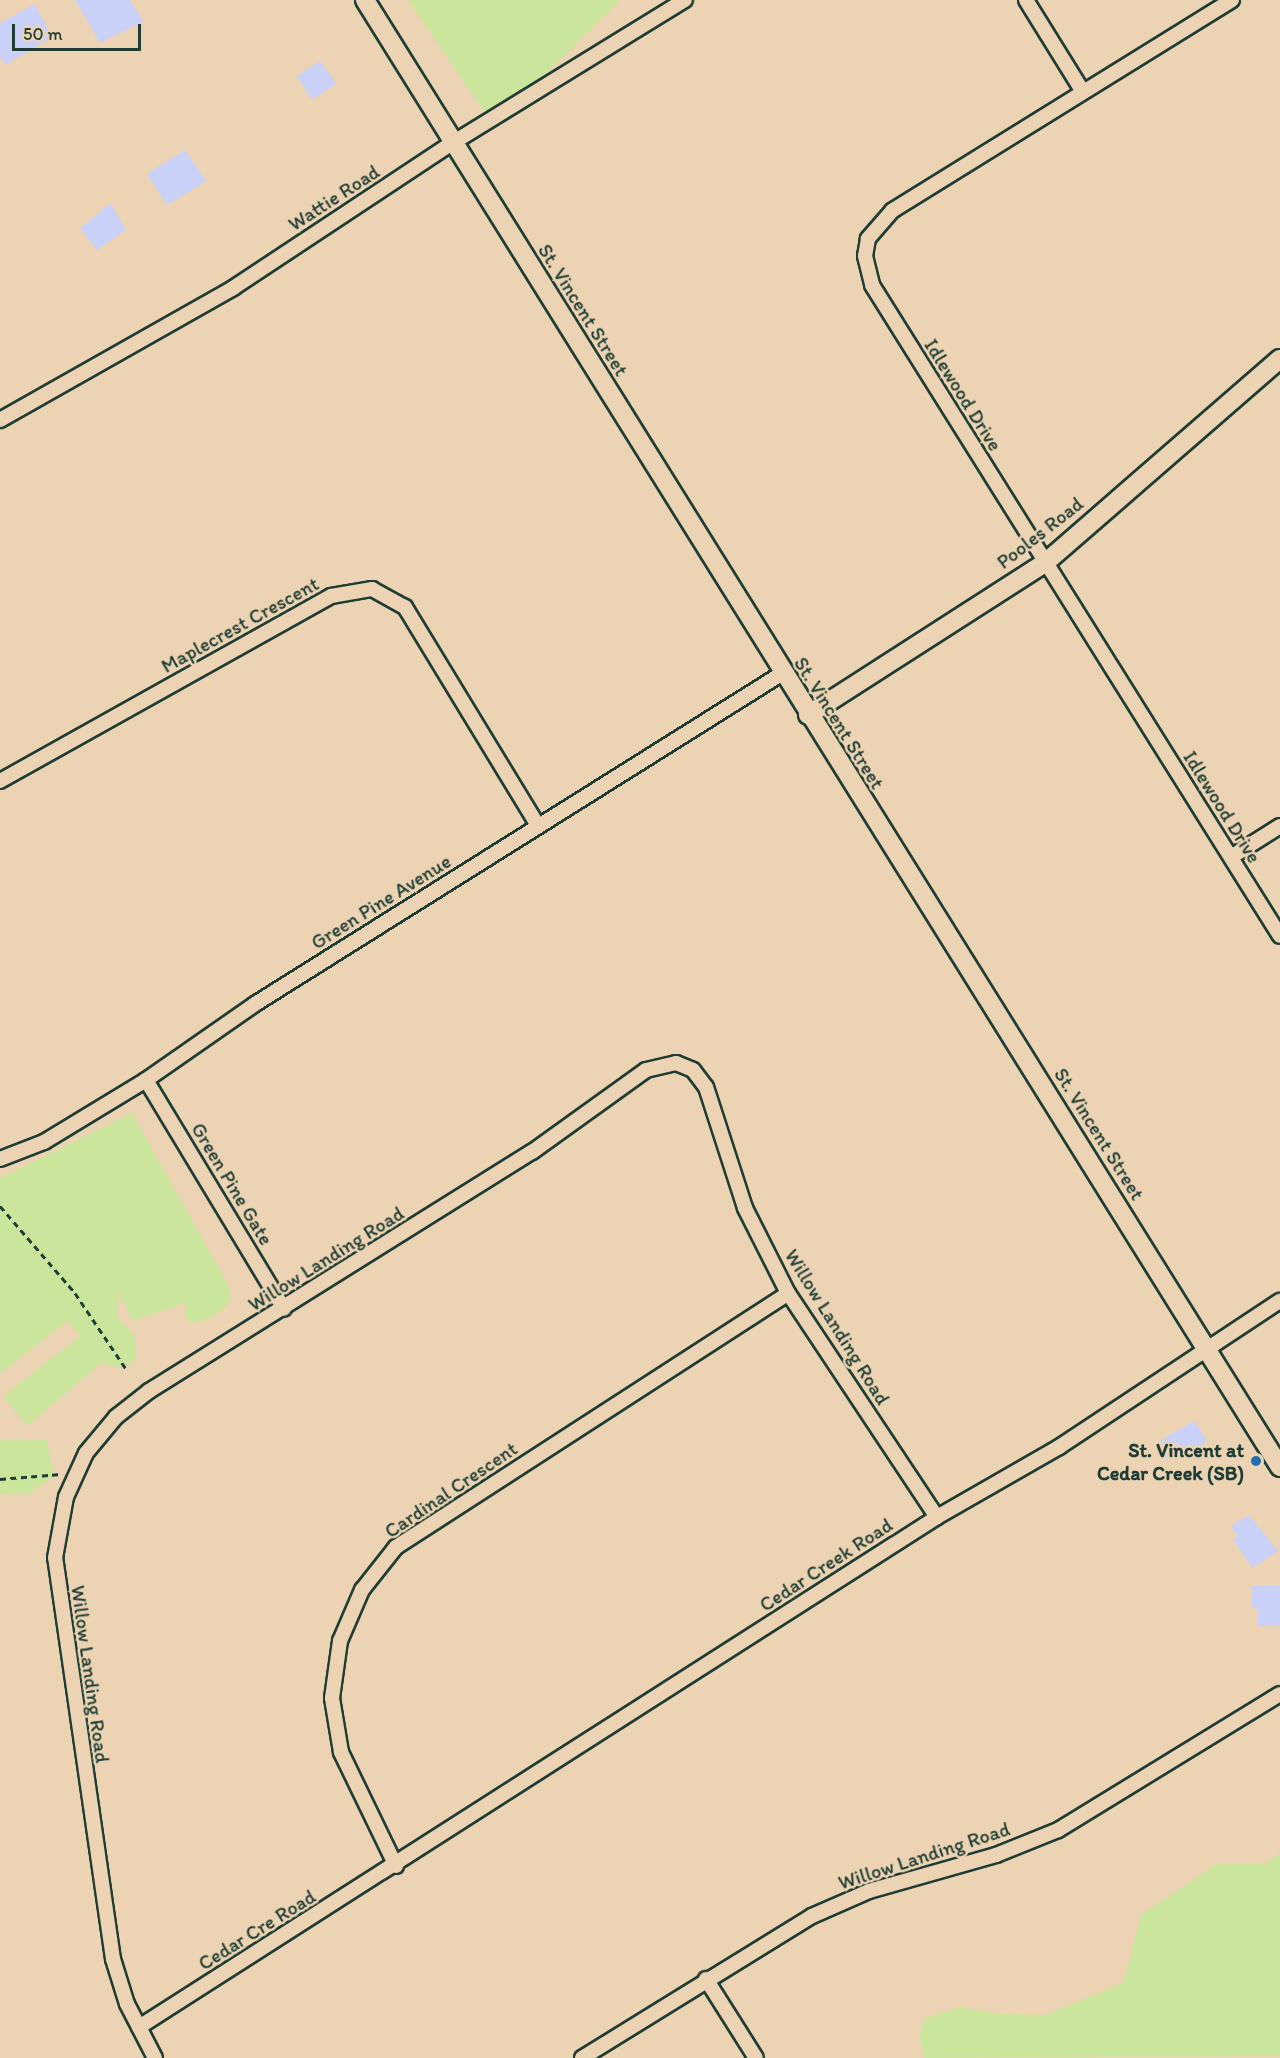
<!DOCTYPE html>
<html>
<head>
<meta charset="utf-8">
<style>
  body { margin:0 }
  #map { position:relative; width:1280px; height:2058px; overflow:hidden; background:#ebd3b3; font-family:Itim,sans-serif }
  div>[style] { position:absolute }
  .green>* { inset:0; background:#cce59c }
  .building>* { inset:0; background:#c9d1f9 }
  .path>* { height:3px; margin-top:-1.5px; transform-origin:0; background:repeating-linear-gradient(90deg,#1f3d34 0 6px,transparent 0 10.5px) }
  .roads { filter:drop-shadow(2px 0 #1f3d34) drop-shadow(-2px 0 #1f3d34) drop-shadow(0 2px #1f3d34) drop-shadow(0 -2px #1f3d34) }
  .street>* { height:14px; margin:-7px; padding:0 7px; transform-origin:7px; border-radius:7px; background:#ebd3b3 }
  .secondary>* { height:18px; margin:-9px; padding:0 9px; transform-origin:9px; border-radius:9px; background:#ebd3b3 }
  .dots>* { width:16px; height:16px; translate:-50% -50%; box-sizing:border-box; border:3px solid #ebd3b3; border-radius:50% }
  span { translate:-50% -50%; white-space:nowrap; text-align:center; line-height:1.15; -webkit-text-stroke:5px #ebd3b3; paint-order:stroke }
  .street-label { font-size:20px; color:#1f3d34 }
  .poi-label { font-size:20px; color:#1f3d34; font-weight:700 }
  .right { translate:-100% -50%; text-align:right }
  .scale { position:absolute; left:12px; top:24px; width:129px; height:27px; box-sizing:border-box; border:3px solid #1f3d34; border-top:0; padding-left:8px; font-size:18px; line-height:21px; white-space:nowrap; color:#1f3d34; -webkit-text-stroke:4px #ebd3b3; paint-order:stroke }
</style>
</head>
<body>
<div id="map">
  <div class="green">
    <i style="clip-path:polygon(408px 0,620px 0,528px 91px,490px 120px)"></i>
    <i style="clip-path:polygon(132px 1113px,231px 1290px,227px 1306px,207px 1320px,189px 1322px,184px 1312px,187px 1302px,133px 1321px,117px 1290px,117px 1316px,135px 1337px,136px 1360px,120px 1368px,101px 1363px,27px 1426px,3px 1396px,80px 1336px,67px 1321px,0 1374px,0 1178px)"></i>
    <i style="clip-path:polygon(46px 1439px,54px 1476px,30px 1493px,0 1494px,0 1440px)"></i>
    <i style="clip-path:polygon(1280px 1852px,1280px 2056px,925px 2058px,919px 2036px,925px 2018px,960px 2007px,999px 2014px,1046px 2015px,1124px 1982px,1141px 1915px,1218px 1863px,1267px 1863px)"></i>
  </div>
  <div class="building">
    <i style="clip-path:polygon(75px 0,130px 0,143px 21px,100px 43px)"></i>
    <i style="clip-path:polygon(35px 4px,52px 37px,5px 65px,0 56px,0 23px)"></i>
    <i style="clip-path:polygon(320px 61px,336px 83px,312px 100px,297px 76px)"></i>
    <i style="clip-path:polygon(185px 150px,206px 181px,167px 205px,147px 174px)"></i>
    <i style="clip-path:polygon(111px 203px,126px 230px,97px 250px,80px 228px)"></i>
    <i style="clip-path:polygon(1194px 1421px,1207px 1441px,1181px 1458px,1177px 1453px,1165px 1460px,1155px 1444px)"></i>
    <i style="clip-path:polygon(1249px 1515px,1278px 1551px,1252px 1568px,1233px 1539px,1238px 1536px,1231px 1526px)"></i>
    <i style="clip-path:polygon(1252px 1586px,1280px 1586px,1280px 1626px,1258px 1626px,1258px 1608px,1251px 1608px)"></i>
  </div>
  <div class="path">
    <i style="left:0;top:1206px;width:115px;rotate:49.2deg"></i>
    <i style="left:75px;top:1293px;width:92px;rotate:56.1deg"></i>
    <i style="left:0;top:1479px;width:61px;rotate:-4.7deg"></i>
  </div>
  <div class="roads">
    <div class="street">
      <i style="left:1026px;top:0;width:108px;rotate:58.2deg"></i>
      <i style="left:1232px;top:0;width:400px;rotate:148.2deg"></i>
      <i style="left:892px;top:211px;width:37px;rotate:131deg"></i>
      <i style="left:868px;top:239px;width:17px;rotate:100deg"></i>
      <i style="left:865px;top:256px;width:30px;rotate:76deg"></i>
      <i style="left:872px;top:285px;width:768px;rotate:57.92deg"></i>
      <i style="left:0;top:420px;width:268px;rotate:-29.5deg"></i>
      <i style="left:233px;top:288px;width:265px;rotate:-33.5deg"></i>
      <i style="left:454px;top:142px;width:271px;rotate:-31.6deg"></i>
      <i style="left:0;top:781px;width:379px;rotate:-29.2deg"></i>
      <i style="left:331px;top:596px;width:42px;rotate:-9.7deg"></i>
      <i style="left:372px;top:589px;width:38px;rotate:29deg"></i>
      <i style="left:405px;top:607px;width:256px;rotate:58.7deg"></i>
      <i style="left:1231px;top:857px;width:58px;rotate:-32.3deg"></i>
      <i style="left:146px;top:1080px;width:267px;rotate:58.9deg"></i>
      <i style="left:0;top:1159px;width:47px;rotate:-21.1deg"></i>
      <i style="left:44px;top:1142px;width:119px;rotate:-31.3deg"></i>
      <i style="left:146px;top:1080px;width:133px;rotate:-34.9deg"></i>
      <i style="left:255px;top:1004px;width:621px;rotate:-32.1deg"></i>
      <i style="left:396px;top:1866px;width:127px;rotate:-115.8deg"></i>
      <i style="left:341px;top:1752px;width:55px;rotate:-99.5deg"></i>
      <i style="left:332px;top:1698px;width:58px;rotate:-82deg"></i>
      <i style="left:340px;top:1641px;width:56px;rotate:-66.7deg"></i>
      <i style="left:362px;top:1590px;width:55px;rotate:-51.7deg"></i>
      <i style="left:396px;top:1547px;width:467px;rotate:-32.9deg"></i>
      <i style="left:706px;top:1979px;width:93px;rotate:57.7deg"></i>
      <i style="left:139px;top:2027px;width:947px;rotate:-32.58deg"></i>
      <i style="left:937px;top:1517px;width:141px;rotate:-29.8deg"></i>
      <i style="left:1059px;top:1447px;width:265px;rotate:-33.5deg"></i>
      <i style="left:155px;top:2058px;width:61px;rotate:-117.4deg"></i>
      <i style="left:127px;top:2004px;width:47px;rotate:-107.3deg"></i>
      <i style="left:113px;top:1959px;width:405px;rotate:-98.2deg"></i>
      <i style="left:55px;top:1558px;width:62px;rotate:-79.8deg"></i>
      <i style="left:66px;top:1497px;width:48px;rotate:-65.6deg"></i>
      <i style="left:86px;top:1453px;width:47px;rotate:-50.2deg"></i>
      <i style="left:116px;top:1417px;width:42px;rotate:-38.2deg"></i>
      <i style="left:149px;top:1391px;width:451px;rotate:-32deg"></i>
      <i style="left:532px;top:1152px;width:140px;rotate:-35.7deg"></i>
      <i style="left:646px;top:1070px;width:31px;rotate:-13deg"></i>
      <i style="left:676px;top:1063px;width:18px;rotate:22deg"></i>
      <i style="left:693px;top:1070px;width:21px;rotate:53deg"></i>
      <i style="left:706px;top:1087px;width:127px;rotate:72.1deg"></i>
      <i style="left:745px;top:1208px;width:95px;rotate:63.2deg"></i>
      <i style="left:788px;top:1293px;width:269px;rotate:56.4deg"></i>
      <i style="left:582px;top:2058px;width:270px;rotate:-31.7deg"></i>
      <i style="left:812px;top:1916px;width:62px;rotate:-23.7deg"></i>
      <i style="left:869px;top:1891px;width:132px;rotate:-15.8deg"></i>
      <i style="left:996px;top:1855px;width:67px;rotate:-22deg"></i>
      <i style="left:1058px;top:1830px;width:260px;rotate:-31.5deg"></i>
    </div>
    <div class="secondary">
      <i style="left:365px;top:0;width:1729px;rotate:58.05deg"></i>
      <i style="left:808px;top:715px;width:282px;rotate:-32.7deg"></i>
      <i style="left:1045px;top:563px;width:311px;rotate:-41deg"></i>
    </div>
  </div>
  <div class="dots">
    <i style="left:1256px;top:1461px;background:#1f6fb2"></i>
  </div>
  <div class="street-label">
    <span style="left:334px;top:198px;rotate:-33deg">Wattie Road</span>
    <span style="left:583px;top:310px;rotate:58deg">St. Vincent Street</span>
    <span style="left:963px;top:395px;rotate:58deg">Idlewood Drive</span>
    <span style="left:1040px;top:533px;rotate:-38deg">Pooles Road</span>
    <span style="left:240px;top:625px;rotate:-29deg">Maplecrest Crescent</span>
    <span style="left:839px;top:723px;rotate:58deg">St. Vincent Street</span>
    <span style="left:1222px;top:807px;rotate:58deg">Idlewood Drive</span>
    <span style="left:381px;top:902px;rotate:-32deg">Green Pine Avenue</span>
    <span style="left:1099px;top:1134px;rotate:58deg">St. Vincent Street</span>
    <span style="left:232px;top:1184px;rotate:59deg">Green Pine Gate</span>
    <span style="left:326px;top:1259px;rotate:-32deg">Willow Landing Road</span>
    <span style="left:837px;top:1327px;rotate:58deg">Willow Landing Road</span>
    <span style="left:451px;top:1490px;rotate:-34deg">Cardinal Crescent</span>
    <span style="left:826px;top:1565px;rotate:-33deg">Cedar Creek Road</span>
    <span style="left:90px;top:1674px;rotate:82deg">Willow Landing Road</span>
    <span style="left:924px;top:1856px;rotate:-18deg">Willow Landing Road</span>
    <span style="left:257px;top:1930px;rotate:-32deg">Cedar Cre Road</span>
  </div>
  <div class="poi-label">
    <span class="right" style="left:1244px;top:1462px">St. Vincent at<br>Cedar Creek (SB)</span>
  </div>
  <div class="scale">50 m</div>
</div>
</body>
</html>
